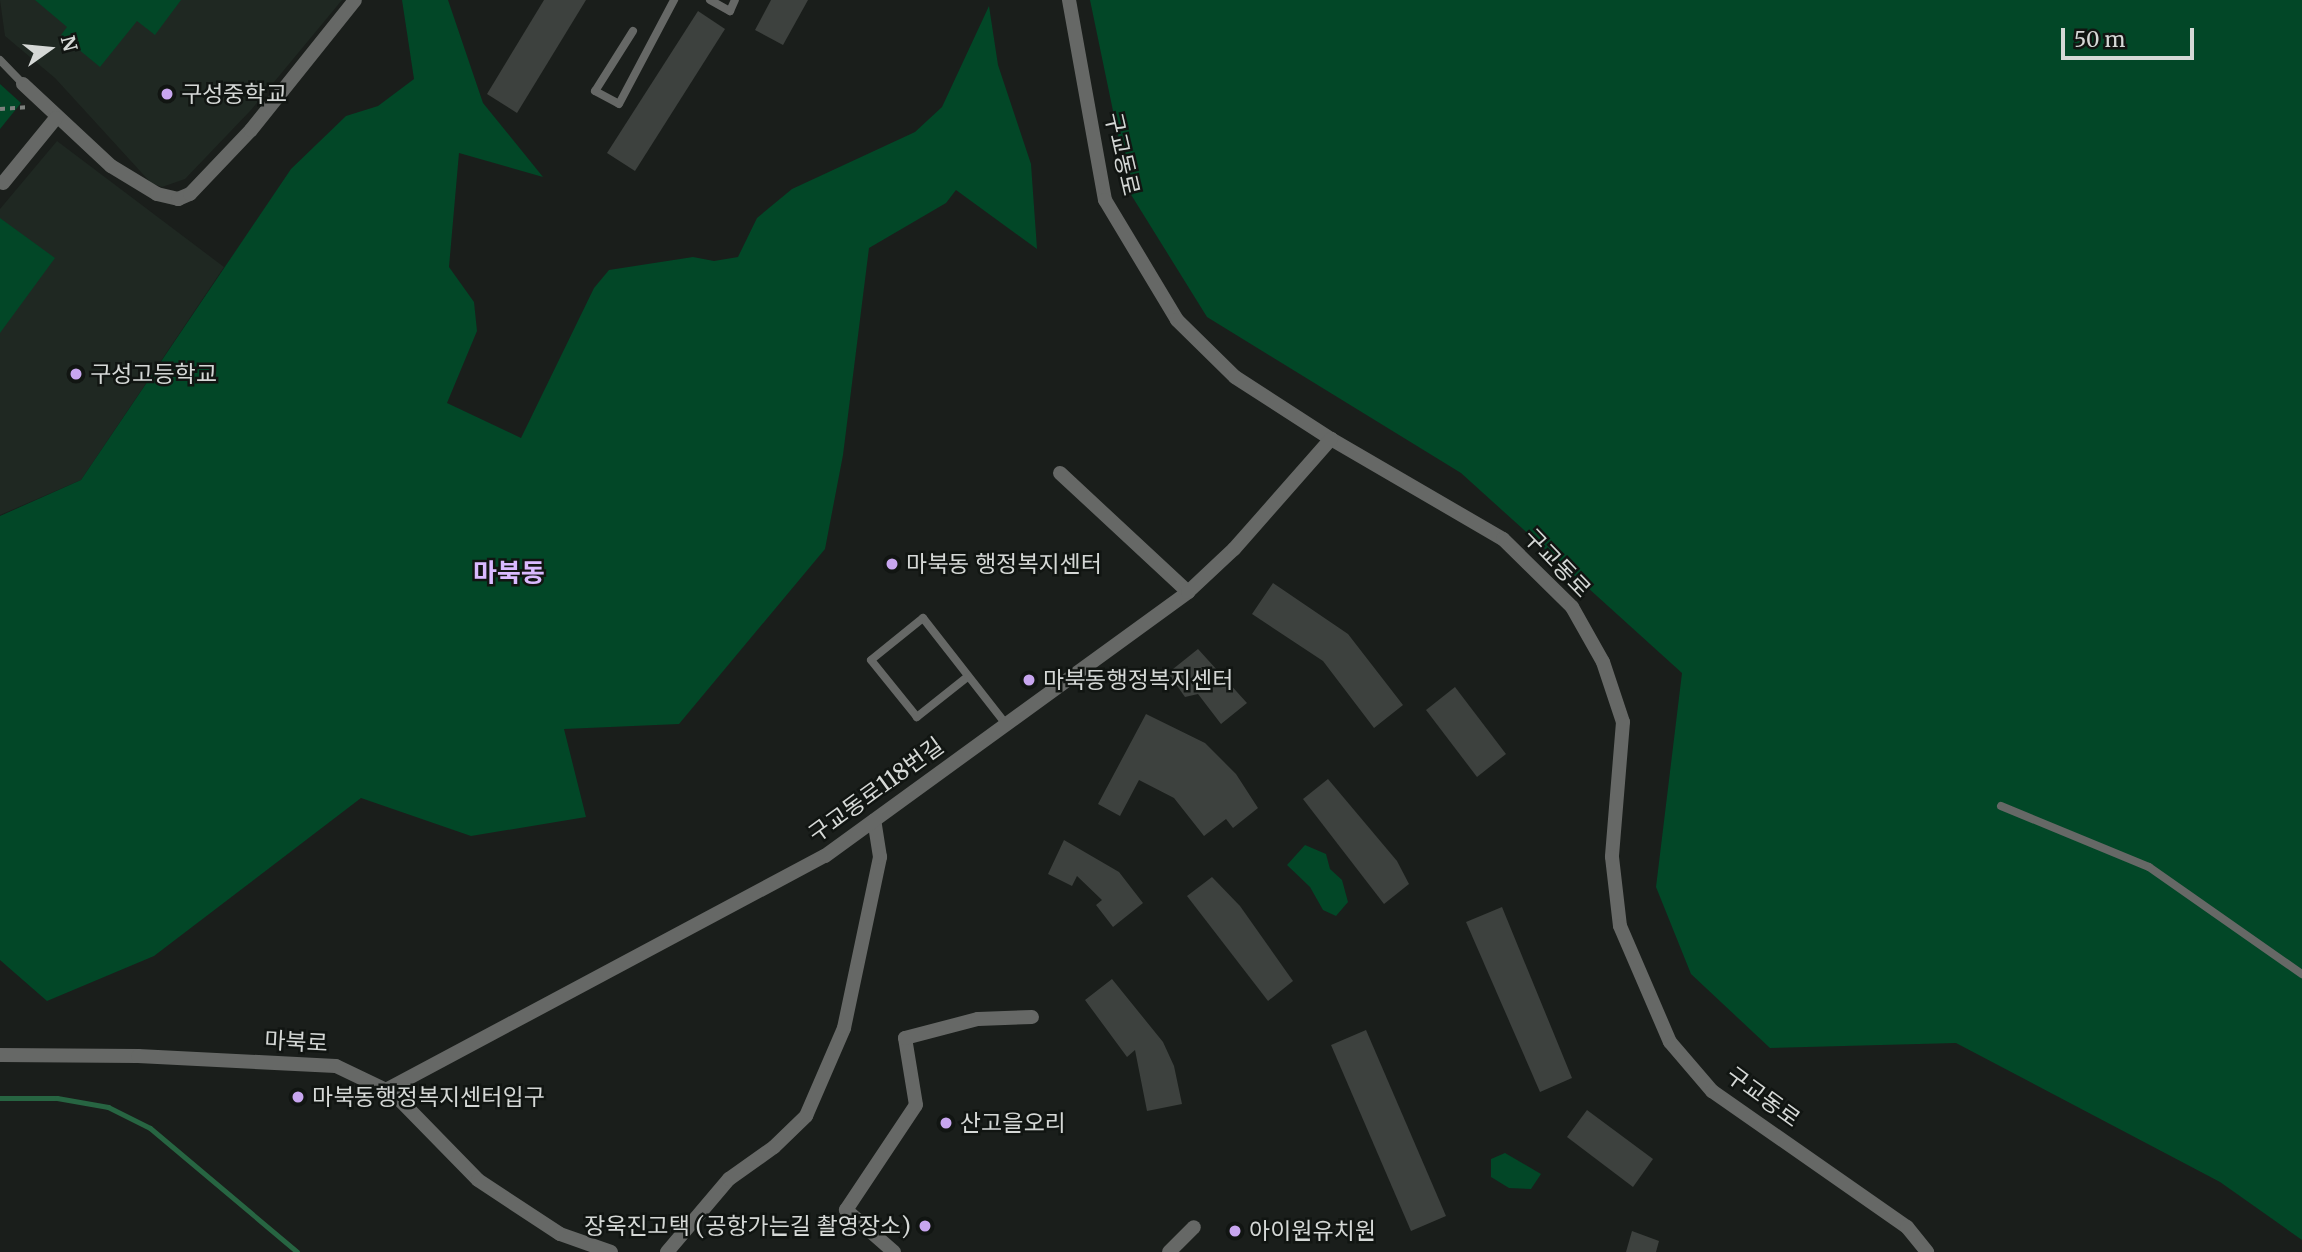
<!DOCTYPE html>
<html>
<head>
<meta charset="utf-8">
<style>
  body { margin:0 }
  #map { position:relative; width:2302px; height:1252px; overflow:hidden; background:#1a1e1b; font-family:Merriweather,"Noto Sans KR",serif }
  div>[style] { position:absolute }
  .built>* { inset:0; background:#1f2822 }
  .green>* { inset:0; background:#024727 }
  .stream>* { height:5px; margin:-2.5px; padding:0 2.5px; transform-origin:2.5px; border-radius:2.5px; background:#276542 }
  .building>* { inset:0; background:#3d413e }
  .path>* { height:3.5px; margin-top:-1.75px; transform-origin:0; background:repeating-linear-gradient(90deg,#7d817e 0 5px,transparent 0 10px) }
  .service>* { height:8px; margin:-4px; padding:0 4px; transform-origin:4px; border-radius:4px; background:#666866 }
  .minor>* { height:14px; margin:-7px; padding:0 7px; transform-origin:7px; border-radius:7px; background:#666866 }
  .tertiary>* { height:14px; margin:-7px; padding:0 7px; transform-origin:7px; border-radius:7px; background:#666866 }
  .dots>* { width:19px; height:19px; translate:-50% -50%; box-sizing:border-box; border:4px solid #111512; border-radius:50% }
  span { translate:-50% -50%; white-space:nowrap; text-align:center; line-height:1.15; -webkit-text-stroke:5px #111512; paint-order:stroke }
  .poi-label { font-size:23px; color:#d5d8d6 }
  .left { translate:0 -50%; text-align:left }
  .right { translate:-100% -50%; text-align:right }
  .street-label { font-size:23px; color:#d5d8d6 }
  .quarter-label { font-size:26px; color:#dabaff; font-weight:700 }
  .north { position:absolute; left:14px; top:14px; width:70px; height:70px; -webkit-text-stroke:5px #111512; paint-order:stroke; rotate:75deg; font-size:19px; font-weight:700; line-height:28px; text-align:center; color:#d5d8d6 }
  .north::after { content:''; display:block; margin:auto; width:24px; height:32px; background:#d5d8d6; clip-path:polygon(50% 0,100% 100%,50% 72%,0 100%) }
  .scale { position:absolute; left:2061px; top:28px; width:133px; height:32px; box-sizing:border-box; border:4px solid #d5d8d6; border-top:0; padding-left:9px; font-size:21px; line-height:24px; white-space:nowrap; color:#d5d8d6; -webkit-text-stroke:5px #111512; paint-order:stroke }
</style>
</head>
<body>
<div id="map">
  <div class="built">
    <i style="clip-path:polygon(0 0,342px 0,251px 110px,185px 179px,162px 187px,151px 183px,55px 78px,5px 36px)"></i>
    <i style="clip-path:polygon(57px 141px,224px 267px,81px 480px,0 515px,0 209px)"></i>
  </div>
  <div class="green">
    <i style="clip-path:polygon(35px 0,181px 0,155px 35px,137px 21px,100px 67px,61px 35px,67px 27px)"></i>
    <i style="clip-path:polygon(402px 0,448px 0,483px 103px,543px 177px,459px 153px,449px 267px,474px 302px,477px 331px,447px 403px,521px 438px,594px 288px,609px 270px,693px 257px,714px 261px,738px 257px,757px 218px,792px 189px,915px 132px,942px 107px,989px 6px,998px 65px,1031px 164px,1037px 249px,956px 190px,946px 203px,869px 248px,843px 455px,825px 549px,679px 724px,564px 729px,586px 817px,471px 836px,361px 798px,154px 956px,47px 1001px,0 960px,0 516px,81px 480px,291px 169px,346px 116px,378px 106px,414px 79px)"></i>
    <i style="clip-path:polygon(1090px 0,2302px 0,2302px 1240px,2220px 1182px,1956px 1043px,1770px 1048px,1691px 974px,1656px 887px,1682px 673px,1461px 473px,1207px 317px,1130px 193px)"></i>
    <i style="clip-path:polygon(0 84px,21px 103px,0 129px)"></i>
    <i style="clip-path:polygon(0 218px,55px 258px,0 333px)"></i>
    <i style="clip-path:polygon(1305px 845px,1326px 854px,1330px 869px,1342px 880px,1348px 902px,1336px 916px,1323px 910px,1310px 887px,1287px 865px)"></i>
    <i style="clip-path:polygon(1505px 1153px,1541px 1174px,1531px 1189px,1509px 1188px,1491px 1177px,1491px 1159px)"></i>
  </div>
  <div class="stream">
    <i style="left:0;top:1098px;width:57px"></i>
    <i style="left:57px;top:1098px;width:52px;rotate:10deg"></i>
    <i style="left:108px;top:1107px;width:47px;rotate:26.6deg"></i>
    <i style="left:150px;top:1128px;width:192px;rotate:40.1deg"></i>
  </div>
  <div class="building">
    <i style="clip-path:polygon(544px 0,586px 0,517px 113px,487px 94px)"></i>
    <i style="clip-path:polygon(771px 0,808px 0,783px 45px,755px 30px)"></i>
    <i style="clip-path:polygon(698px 11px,725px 29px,635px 171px,607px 153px)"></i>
    <i style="clip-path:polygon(1273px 583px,1348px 634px,1403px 705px,1374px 728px,1323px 661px,1252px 614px)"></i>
    <i style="clip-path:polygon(1198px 649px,1247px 703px,1221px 724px,1198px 694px,1185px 697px,1168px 673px)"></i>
    <i style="clip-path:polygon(1455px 687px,1506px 754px,1477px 777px,1426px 710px)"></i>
    <i style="clip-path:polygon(1146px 714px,1205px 743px,1236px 774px,1258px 808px,1233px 828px,1226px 819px,1204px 836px,1174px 798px,1139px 780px,1120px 816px,1098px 804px)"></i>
    <i style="clip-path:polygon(1328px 779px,1397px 861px,1409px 884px,1384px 904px,1303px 799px)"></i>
    <i style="clip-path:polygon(1064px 840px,1119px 872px,1143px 903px,1113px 927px,1096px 905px,1102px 900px,1077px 876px,1072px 886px,1048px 874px)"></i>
    <i style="clip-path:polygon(1212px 877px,1240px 906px,1293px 981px,1268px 1001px,1187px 896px)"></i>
    <i style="clip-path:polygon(1502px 907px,1572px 1078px,1540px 1092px,1466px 922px)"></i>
    <i style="clip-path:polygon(1112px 979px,1163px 1042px,1174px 1066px,1182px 1104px,1147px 1111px,1135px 1050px,1127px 1057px,1085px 1000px)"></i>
    <i style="clip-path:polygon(1366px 1030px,1446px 1216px,1411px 1231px,1331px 1045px)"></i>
    <i style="clip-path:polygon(1587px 1110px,1653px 1159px,1633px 1187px,1567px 1137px)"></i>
    <i style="clip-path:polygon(1632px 1231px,1659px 1241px,1656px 1252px,1626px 1252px)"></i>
  </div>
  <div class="path">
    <i style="left:0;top:109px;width:26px;rotate:-4deg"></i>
  </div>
  <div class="service">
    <i style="left:710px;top:0;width:23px;rotate:29deg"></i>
    <i style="left:730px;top:11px;width:12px;rotate:-66deg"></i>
    <i style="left:633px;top:31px;width:71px;rotate:122.3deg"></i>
    <i style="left:595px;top:91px;width:27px;rotate:28deg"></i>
    <i style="left:619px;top:104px;width:118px;rotate:-62.1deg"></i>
    <i style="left:0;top:60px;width:33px;rotate:46deg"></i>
    <i style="left:966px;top:678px;width:63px;rotate:141.5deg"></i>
    <i style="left:917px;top:717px;width:73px;rotate:-128.9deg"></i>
    <i style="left:871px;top:660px;width:67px;rotate:-38.9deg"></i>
    <i style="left:923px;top:618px;width:133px;rotate:52deg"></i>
    <i style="left:2001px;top:806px;width:160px;rotate:22.4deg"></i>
    <i style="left:2149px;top:867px;width:187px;rotate:35deg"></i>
  </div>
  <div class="minor">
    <i style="left:23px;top:84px;width:120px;rotate:43deg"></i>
    <i style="left:111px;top:166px;width:54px;rotate:31.3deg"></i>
    <i style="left:157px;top:194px;width:22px;rotate:13deg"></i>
    <i style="left:178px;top:199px;width:13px;rotate:-23deg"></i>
    <i style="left:190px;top:194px;width:88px;rotate:-46.4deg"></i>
    <i style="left:251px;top:130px;width:166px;rotate:-51.3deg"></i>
    <i style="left:1060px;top:473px;width:175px;rotate:42.9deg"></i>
    <i style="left:386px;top:1090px;width:12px;rotate:31deg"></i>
    <i style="left:396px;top:1096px;width:117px;rotate:45.7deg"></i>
    <i style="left:478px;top:1180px;width:98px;rotate:33.4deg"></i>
    <i style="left:560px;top:1234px;width:54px;rotate:19.4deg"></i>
    <i style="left:667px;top:1252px;width:96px;rotate:-49.7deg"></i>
    <i style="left:729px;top:1179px;width:55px;rotate:-35.4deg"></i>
    <i style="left:774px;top:1147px;width:45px;rotate:-44.1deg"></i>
    <i style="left:806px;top:1116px;width:96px;rotate:-66.6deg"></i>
    <i style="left:844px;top:1028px;width:175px;rotate:-78.1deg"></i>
    <i style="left:880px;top:857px;width:37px;rotate:-99deg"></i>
    <i style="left:894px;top:1252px;width:64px;rotate:-138.8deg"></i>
    <i style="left:846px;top:1210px;width:126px;rotate:-56.3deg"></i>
    <i style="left:916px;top:1105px;width:68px;rotate:-99.3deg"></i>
    <i style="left:905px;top:1038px;width:75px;rotate:-14.6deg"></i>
    <i style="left:978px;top:1019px;width:54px;rotate:-2.1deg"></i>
    <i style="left:1169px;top:1252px;width:35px;rotate:-45deg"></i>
  </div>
  <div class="tertiary">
    <i style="left:1069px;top:0;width:203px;rotate:79.8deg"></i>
    <i style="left:1105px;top:200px;width:140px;rotate:59deg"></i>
    <i style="left:1177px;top:320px;width:81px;rotate:44.5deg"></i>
    <i style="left:1235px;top:377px;width:114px;rotate:32.9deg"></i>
    <i style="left:1331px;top:439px;width:199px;rotate:30.2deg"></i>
    <i style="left:1503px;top:539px;width:97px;rotate:44.6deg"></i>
    <i style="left:1572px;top:607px;width:63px;rotate:60.6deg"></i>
    <i style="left:1603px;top:662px;width:63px;rotate:71.6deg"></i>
    <i style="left:1623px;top:722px;width:135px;rotate:94.7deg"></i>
    <i style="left:1612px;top:857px;width:69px;rotate:83.4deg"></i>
    <i style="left:1620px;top:926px;width:126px;rotate:66.7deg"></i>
    <i style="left:1670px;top:1042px;width:65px;rotate:49.4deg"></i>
    <i style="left:1712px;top:1091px;width:238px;rotate:34.9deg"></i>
    <i style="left:1907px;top:1227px;width:32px;rotate:51deg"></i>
    <i style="left:3px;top:183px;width:84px;rotate:-50.8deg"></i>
    <i style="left:0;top:1055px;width:138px;rotate:0.4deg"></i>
    <i style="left:138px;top:1056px;width:198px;rotate:2.9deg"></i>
    <i style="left:336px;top:1066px;width:55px;rotate:25.6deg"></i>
    <i style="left:386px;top:1090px;width:497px;rotate:-28.1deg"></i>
    <i style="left:825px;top:856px;width:449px;rotate:-36deg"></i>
    <i style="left:1188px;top:592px;width:63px;rotate:-43.1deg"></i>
    <i style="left:1234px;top:549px;width:147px;rotate:-48.6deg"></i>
  </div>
  <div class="dots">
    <i style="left:167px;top:94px;background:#c8a6ef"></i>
    <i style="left:76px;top:374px;background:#c8a6ef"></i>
    <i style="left:892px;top:564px;background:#c8a6ef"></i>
    <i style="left:1029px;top:680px;background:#c8a6ef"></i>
    <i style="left:298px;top:1097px;background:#c8a6ef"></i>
    <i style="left:946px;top:1123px;background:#c8a6ef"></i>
    <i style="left:925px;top:1226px;background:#c8a6ef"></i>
    <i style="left:1235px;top:1231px;background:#c8a6ef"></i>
  </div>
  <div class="poi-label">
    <span class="left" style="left:181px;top:94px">구성중학교</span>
    <span class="left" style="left:90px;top:374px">구성고등학교</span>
    <span class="left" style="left:906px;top:564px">마북동 행정복지센터</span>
    <span class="left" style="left:1043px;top:680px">마북동행정복지센터</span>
    <span class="left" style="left:312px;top:1097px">마북동행정복지센터입구</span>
    <span class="left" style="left:960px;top:1123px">산고을오리</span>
    <span class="right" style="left:911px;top:1226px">장욱진고택 (공항가는길 촬영장소)</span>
    <span class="left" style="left:1249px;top:1231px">아이원유치원</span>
  </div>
  <div class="street-label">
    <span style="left:1122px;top:154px;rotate:77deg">구교동로</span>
    <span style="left:1557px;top:563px;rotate:46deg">구교동로</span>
    <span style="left:876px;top:790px;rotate:-36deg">구교동로118번길</span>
    <span style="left:296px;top:1042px;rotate:3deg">마북로</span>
    <span style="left:1763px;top:1097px;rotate:36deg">구교동로</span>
  </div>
  <div class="quarter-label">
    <span style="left:509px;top:573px">마북동</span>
  </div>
  <div class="north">N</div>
  <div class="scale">50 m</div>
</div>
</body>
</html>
